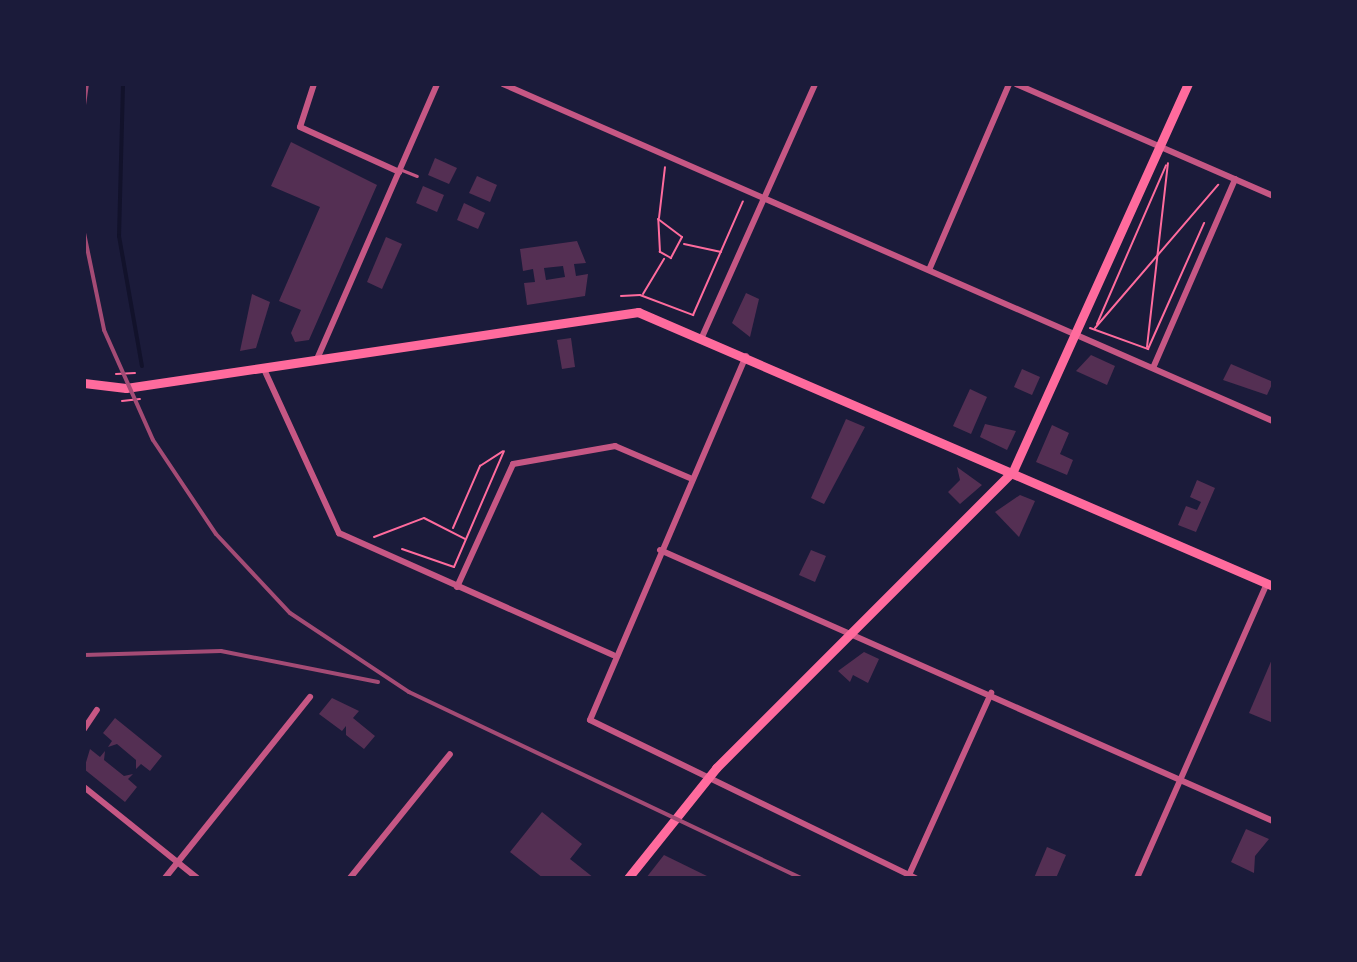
<!DOCTYPE html>
<html>
<head>
<meta charset="utf-8">
<style>
  body { margin:0 }
  #map { position:relative; width:1357px; height:962px; overflow:hidden; background:#1b1b3a; font-family:Montserrat,sans-serif }
  div>[style] { position:absolute }
  .stream>* { height:4px; margin:-2px; padding:0 2px; transform-origin:2px; border-radius:2px; background:#12122b }
  .building>* { inset:0; background:#542f53 }
  .path>* { height:2px; margin:-1px; padding:0 1px; transform-origin:1px; border-radius:1px; background:#ff6b9d }
  .service>* { height:3px; margin:-1.5px; padding:0 1.5px; transform-origin:1.5px; border-radius:1.5px; background:#c65784 }
  .minor>* { height:6px; margin:-3px; padding:0 3px; transform-origin:3px; border-radius:3px; background:#c65784 }
  .secondary>* { height:9px; margin:-4.5px; padding:0 4.5px; transform-origin:4.5px; border-radius:4.5px; background:#ff6b9d }
  .rail>* { height:4px; margin:-2px; padding:0 2px; transform-origin:2px; border-radius:2px; background:#a44b75 }
  span { translate:-50% -50%; white-space:nowrap; text-align:center; line-height:1.15; -webkit-text-stroke:8px #1b1b3a; paint-order:stroke }
  .frame { position:absolute; inset:0; border:86px solid #1b1b3a; pointer-events:none }
</style>
</head>
<body>
<div id="map">
  <div class="stream">
    <i style="left:123px;top:84px;width:152px;rotate:91.5deg"></i>
    <i style="left:119px;top:236px;width:132px;rotate:80deg"></i>
  </div>
  <div class="building">
    <i style="clip-path:polygon(291px 142px,377px 185px,309px 340px,295px 342px,291px 333px,301px 310px,279px 301px,320px 207px,271px 186px)"></i>
    <i style="clip-path:polygon(435px 158px,457px 168px,449px 184px,428px 175px)"></i>
    <i style="clip-path:polygon(477px 176px,497px 185px,490px 202px,469px 193px)"></i>
    <i style="clip-path:polygon(423px 186px,444px 195px,437px 212px,416px 203px)"></i>
    <i style="clip-path:polygon(464px 203px,485px 213px,478px 229px,457px 220px)"></i>
    <i style="clip-path:polygon(386px 237px,402px 244px,382px 289px,367px 282px)"></i>
    <i style="clip-path:polygon(evenodd,577px 241px,586px 263px,574px 264px,576px 276px,588px 274px,585px 296px,527px 305px,524px 283px,535px 282px,533px 269px,523px 271px,520px 249px,577px 241px,563px 266px,565px 277px,546px 280px,544px 268px,563px 266px)"></i>
    <i style="clip-path:polygon(746px 293px,759px 299px,750px 337px,732px 323px)"></i>
    <i style="clip-path:polygon(252px 294px,270px 302px,256px 348px,240px 351px)"></i>
    <i style="clip-path:polygon(571px 338px,575px 367px,562px 369px,557px 340px)"></i>
    <i style="clip-path:polygon(1091px 355px,1115px 366px,1107px 385px,1076px 371px)"></i>
    <i style="clip-path:polygon(1231px 364px,1273px 382px,1267px 395px,1223px 380px)"></i>
    <i style="clip-path:polygon(1022px 369px,1040px 377px,1032px 395px,1014px 387px)"></i>
    <i style="clip-path:polygon(970px 389px,987px 397px,971px 434px,953px 426px)"></i>
    <i style="clip-path:polygon(846px 419px,865px 427px,824px 504px,811px 498px)"></i>
    <i style="clip-path:polygon(985px 424px,1016px 431px,1007px 450px,980px 437px)"></i>
    <i style="clip-path:polygon(1052px 425px,1069px 433px,1060px 454px,1073px 460px,1067px 475px,1036px 462px)"></i>
    <i style="clip-path:polygon(957px 467px,982px 485px,960px 504px,948px 492px,960px 480px)"></i>
    <i style="clip-path:polygon(1197px 480px,1215px 488px,1196px 532px,1178px 525px,1186px 506px,1197px 510px,1201px 502px,1190px 497px)"></i>
    <i style="clip-path:polygon(1020px 495px,1035px 501px,1019px 537px,995px 512px)"></i>
    <i style="clip-path:polygon(811px 550px,826px 556px,815px 582px,799px 575px)"></i>
    <i style="clip-path:polygon(864px 652px,879px 659px,868px 683px,853px 675px,850px 682px,838px 671px)"></i>
    <i style="clip-path:polygon(1273px 657px,1273px 723px,1249px 713px)"></i>
    <i style="clip-path:polygon(332px 698px,359px 711px,353px 718px,375px 736px,364px 749px,346px 735px,346px 726px,342px 731px,319px 714px)"></i>
    <i style="clip-path:polygon(115px 718px,162px 756px,150px 771px,141px 764px,136px 769px,136px 760px,117px 744px,108px 747px,112px 741px,103px 733px)"></i>
    <i style="clip-path:polygon(90px 749px,100px 757px,105px 751px,104px 760px,124px 776px,133px 774px,128px 779px,137px 787px,125px 802px,84px 769px)"></i>
    <i style="clip-path:polygon(542px 812px,582px 844px,570px 859px,594px 878px,543px 878px,510px 852px)"></i>
    <i style="clip-path:polygon(1246px 829px,1269px 839px,1255px 856px,1254px 873px,1231px 862px)"></i>
    <i style="clip-path:polygon(1047px 847px,1066px 855px,1056px 878px,1034px 878px)"></i>
    <i style="clip-path:polygon(664px 855px,711px 878px,646px 878px)"></i>
  </div>
  <div class="path">
    <i style="left:659px;top:218px;width:51px;rotate:-83.3deg"></i>
    <i style="left:658px;top:219px;width:30px;rotate:37deg"></i>
    <i style="left:682px;top:237px;width:24px;rotate:118deg"></i>
    <i style="left:671px;top:258px;width:13px;rotate:-151deg"></i>
    <i style="left:660px;top:252px;width:33px;rotate:-93deg"></i>
    <i style="left:684px;top:244px;width:38px;rotate:12deg"></i>
    <i style="left:643px;top:294px;width:41px;rotate:-59deg"></i>
    <i style="left:621px;top:296px;width:19px;rotate:-3deg"></i>
    <i style="left:640px;top:295px;width:57px;rotate:20.7deg"></i>
    <i style="left:693px;top:315px;width:124px;rotate:-66.3deg"></i>
    <i style="left:1097px;top:324px;width:173px;rotate:-66.5deg"></i>
    <i style="left:1090px;top:328px;width:62px;rotate:19.9deg"></i>
    <i style="left:1148px;top:349px;width:138px;rotate:-66deg"></i>
    <i style="left:1095px;top:328px;width:189px;rotate:-49.3deg"></i>
    <i style="left:1147px;top:347px;width:185px;rotate:-83.5deg"></i>
    <i style="left:116px;top:374px;width:19px;rotate:-3deg"></i>
    <i style="left:122px;top:401px;width:18px;rotate:-6deg"></i>
    <i style="left:453px;top:528px;width:68px;rotate:-66.5deg"></i>
    <i style="left:480px;top:466px;width:27px;rotate:-33deg"></i>
    <i style="left:374px;top:537px;width:53px;rotate:-20.8deg"></i>
    <i style="left:424px;top:518px;width:46px;rotate:27.1deg"></i>
    <i style="left:402px;top:549px;width:55px;rotate:19.1deg"></i>
    <i style="left:454px;top:567px;width:126px;rotate:-66.7deg"></i>
  </div>
  <div class="service">
    <i style="left:402px;top:170px;width:16px;rotate:22deg"></i>
  </div>
  <div class="minor">
    <i style="left:314px;top:84px;width:45px;rotate:108deg"></i>
    <i style="left:300px;top:127px;width:109px;rotate:24.4deg"></i>
    <i style="left:503px;top:84px;width:841px;rotate:23.64deg"></i>
    <i style="left:1016px;top:84px;width:280px;rotate:23.5deg"></i>
    <i style="left:929px;top:270px;width:202px;rotate:-66.7deg"></i>
    <i style="left:702px;top:337px;width:277px;rotate:-65.9deg"></i>
    <i style="left:746px;top:356px;width:396px;rotate:113.2deg"></i>
    <i style="left:590px;top:720px;width:362px;rotate:25.9deg"></i>
    <i style="left:317px;top:359px;width:300px;rotate:-66.4deg"></i>
    <i style="left:263px;top:367px;width:183px;rotate:65.4deg"></i>
    <i style="left:339px;top:533px;width:300px;rotate:24deg"></i>
    <i style="left:1153px;top:368px;width:206px;rotate:-66.5deg"></i>
    <i style="left:660px;top:550px;width:670px;rotate:23.85deg"></i>
    <i style="left:457px;top:587px;width:135px;rotate:-65.5deg"></i>
    <i style="left:513px;top:464px;width:104px;rotate:-10deg"></i>
    <i style="left:615px;top:446px;width:84px;rotate:23.2deg"></i>
    <i style="left:84px;top:729px;width:23px;rotate:-56deg"></i>
    <i style="left:84px;top:787px;width:145px;rotate:38.8deg"></i>
    <i style="left:909px;top:875px;width:200px;rotate:-65.7deg"></i>
    <i style="left:165px;top:878px;width:232px;rotate:-51.3deg"></i>
    <i style="left:350px;top:878px;width:159px;rotate:-51.1deg"></i>
    <i style="left:1137px;top:878px;width:322px;rotate:-66.2deg"></i>
  </div>
  <div class="secondary">
    <i style="left:84px;top:383px;width:42px;rotate:6.8deg"></i>
    <i style="left:126px;top:388px;width:518px;rotate:-8.44deg"></i>
    <i style="left:638px;top:312px;width:692px;rotate:23.34deg"></i>
    <i style="left:628px;top:878px;width:141px;rotate:-51.3deg"></i>
    <i style="left:716px;top:768px;width:420px;rotate:-45deg"></i>
    <i style="left:1013px;top:471px;width:425px;rotate:-65.7deg"></i>
  </div>
  <div class="rail">
    <i style="left:84px;top:105px;width:21px;rotate:-82deg"></i>
    <i style="left:84px;top:233px;width:99px;rotate:78.3deg"></i>
    <i style="left:104px;top:330px;width:120px;rotate:66deg"></i>
    <i style="left:153px;top:440px;width:113px;rotate:56.2deg"></i>
    <i style="left:216px;top:534px;width:108px;rotate:46.9deg"></i>
    <i style="left:290px;top:613px;width:143px;rotate:33.6deg"></i>
    <i style="left:409px;top:692px;width:434px;rotate:25.4deg"></i>
    <i style="left:84px;top:655px;width:137px;rotate:-1.7deg"></i>
    <i style="left:221px;top:651px;width:160px;rotate:11.2deg"></i>
  </div>
  <div class="frame"></div>
</div>
</body>
</html>
